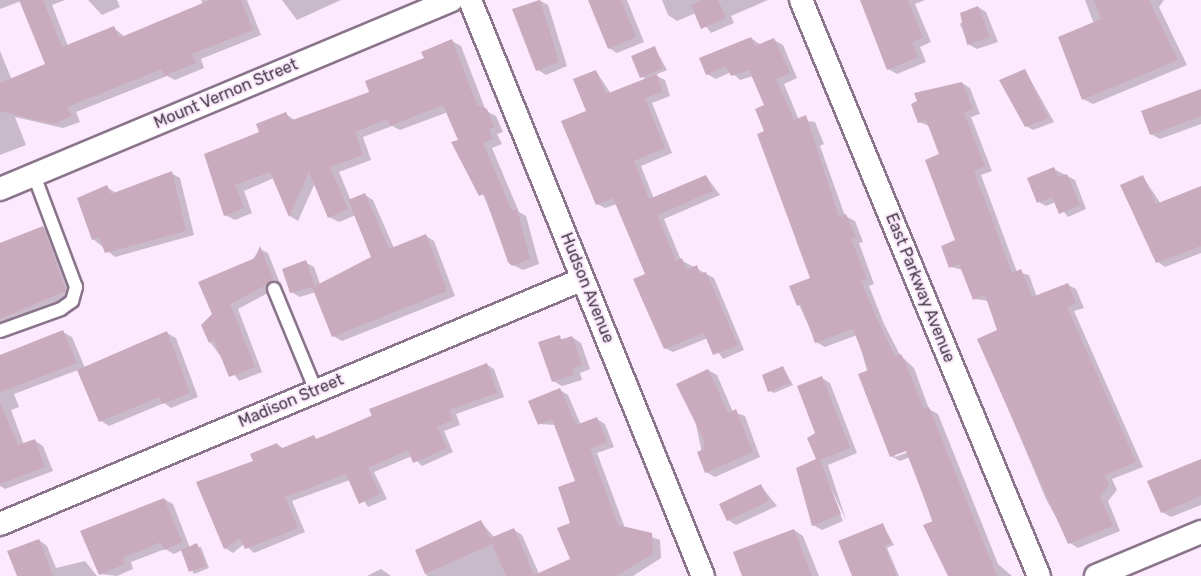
<!DOCTYPE html>
<html>
<head>
<meta charset="utf-8">
<style>
  body { margin:0 }
  #map { position:relative; width:1201px; height:576px; overflow:hidden; background:#fce9fd; font-family:Rubik,sans-serif }
  div>[style] { position:absolute }
  .shadow>* { inset:0; background:#0003 }
  .building>* { inset:0; background:#c9abbd }
  .roads { filter:drop-shadow(2px 0 #89748b) drop-shadow(-2px 0 #89748b) drop-shadow(0 2px #89748b) drop-shadow(0 -2px #89748b) }
  .lane>* { height:12px; margin:-6px; padding:0 6px; transform-origin:6px; border-radius:6px; background:#fff }
  .street>* { height:22px; margin:-11px; padding:0 11px; transform-origin:11px; border-radius:11px; background:#fff }
  span { translate:-50% -50%; white-space:nowrap; text-align:center; line-height:1.15; -webkit-text-stroke:4.5px #fce9fd; paint-order:stroke }
  .street-label { font-size:16px; color:#423943 }
</style>
</head>
<body>
<div id="map">
  <div class="shadow">
    <i style="clip-path:polygon(0 0,65px 0,52px 5px,68px 46px,114px 28px,125px 37px,203px 5px,201px 0,247px 0,261px 35px,201px 59px,204px 68px,175px 80px,167px 76px,76px 112px,80px 122px,63px 128px,15px 117px,26px 145px,0 155px,0 51px,12px 80px,47px 65px,21px 1px,0 9px)"></i>
    <i style="clip-path:polygon(88px 0,117px 0,120px 7px,102px 15px)"></i>
    <i style="clip-path:polygon(282px 0,341px 0,297px 20px)"></i>
    <i style="clip-path:polygon(539px 0,548px 5px,567px 66px,546px 75px,538px 70px,514px 10px)"></i>
    <i style="clip-path:polygon(589px 0,627px 0,644px 42px,617px 53px,609px 48px)"></i>
    <i style="clip-path:polygon(662px 0,768px 0,731px 16px,734px 23px,711px 33px,696px 13px,677px 21px,668px 15px)"></i>
    <i style="clip-path:polygon(861px 0,925px 0,915px 4px,931px 42px,920px 47px,926px 62px,897px 74px,888px 69px)"></i>
    <i style="clip-path:polygon(1085px 0,1164px 0,1159px 7px,1187px 65px,1093px 104px,1083px 99px,1094px 24px)"></i>
    <i style="clip-path:polygon(978px 7px,986px 12px,998px 42px,977px 49px,968px 44px,960px 24px)"></i>
    <i style="clip-path:polygon(evenodd,751px 38px,761px 45px,774px 40px,783px 45px,797px 78px,784px 84px,799px 120px,815px 122px,824px 144px,820px 146px,845px 216px,855px 221px,863px 242px,859px 243px,874px 284px,869px 286px,884px 324px,900px 355px,914px 368px,929px 409px,938px 414px,998px 564px,1012px 576px,951px 576px,910px 457px,900px 461px,891px 456px,857px 335px,825px 347px,816px 342px,791px 287px,812px 279px,766px 132px,766px 106px,753px 76px,740px 80px,731px 72px,716px 79px,707px 74px,751px 38px,913px 447px,914px 450px,895px 457px,895px 454px,913px 447px)"></i>
    <i style="clip-path:polygon(452px 41px,461px 46px,486px 111px,496px 116px,503px 132px,497px 134px,502px 144px,492px 148px,519px 212px,526px 216px,539px 264px,523px 270px,513px 265px,448px 112px,400px 130px,392px 126px,363px 137px,371px 160px,339px 172px,351px 201px,365px 195px,373px 200px,394px 248px,426px 236px,434px 241px,455px 296px,342px 341px,333px 336px,316px 292px,300px 297px,291px 292px,305px 262px,314px 267px,320px 284px,373px 257px,356px 215px,339px 222px,329px 217px,315px 183px,298px 221px,290px 216px,274px 178px,244px 191px,252px 213px,235px 220px,225px 215px,206px 155px,261px 133px,286px 114px,296px 121px,371px 93px)"></i>
    <i style="clip-path:polygon(655px 48px,667px 70px,655px 75px,665px 80px,670px 96px,652px 103px,672px 153px,641px 166px,654px 199px,706px 176px,720px 195px,664px 219px,681px 260px,714px 278px,744px 350px,723px 359px,708px 338px,673px 352px,665px 348px,647px 275px,617px 204px,605px 208px,597px 204px,588px 112px,596px 71px,611px 94px,647px 80px,641px 76px)"></i>
    <i style="clip-path:polygon(1025px 70px,1054px 122px,1033px 130px,1026px 126px)"></i>
    <i style="clip-path:polygon(962px 83px,970px 88px,980px 114px,971px 117px,992px 171px,981px 175px,1017px 272px,1029px 275px,1037px 297px,1068px 285px,1076px 289px,1084px 308px,1074px 311px,1143px 467px,1112px 479px,1117px 490px,1108px 501px,1120px 531px,1078px 548px,1070px 543px,1046px 499px,979px 339px,999px 331px,989px 301px,974px 299px,963px 270px,951px 267px,956px 241px,941px 155px,929px 126px,919px 122px)"></i>
    <i style="clip-path:polygon(1201px 94px,1201px 124px,1160px 139px,1151px 134px)"></i>
    <i style="clip-path:polygon(1054px 169px,1075px 180px,1086px 209px,1068px 217px,1056px 202px,1046px 206px,1039px 202px)"></i>
    <i style="clip-path:polygon(171px 173px,180px 178px,194px 235px,115px 257px,93px 239px,107px 187px,116px 193px)"></i>
    <i style="clip-path:polygon(1143px 177px,1161px 204px,1201px 188px,1201px 253px,1165px 267px,1158px 262px)"></i>
    <i style="clip-path:polygon(43px 227px,59px 237px,82px 300px,0 334px,0 245px)"></i>
    <i style="clip-path:polygon(260px 249px,268px 253px,281px 286px,238px 309px,262px 372px,239px 381px,210px 342px,214px 314px)"></i>
    <i style="clip-path:polygon(63px 332px,72px 337px,85px 368px,167px 333px,176px 338px,198px 397px,171px 408px,164px 403px,109px 426px,101px 421px,78px 370px,14px 394px,19px 407px,11px 410px,24px 445px,35px 441px,43px 446px,53px 471px,5px 489px,0 486px,0 374px)"></i>
    <i style="clip-path:polygon(572px 337px,581px 343px,590px 369px,580px 373px,582px 380px,562px 386px,553px 381px,540px 343px)"></i>
    <i style="clip-path:polygon(486px 364px,494px 369px,504px 397px,456px 414px,460px 425px,444px 431px,453px 452px,422px 466px,412px 456px,374px 472px,387px 499px,368px 507px,350px 480px,292px 501px,305px 532px,254px 553px,244px 544px,233px 553px,225px 548px,198px 483px,255px 461px,277px 444px,284px 449px,319px 439px)"></i>
    <i style="clip-path:polygon(783px 367px,793px 385px,774px 393px,770px 391px)"></i>
    <i style="clip-path:polygon(708px 370px,717px 375px,733px 412px,745px 416px,760px 457px,715px 477px,706px 472px,692px 406px)"></i>
    <i style="clip-path:polygon(822px 378px,830px 383px,857px 453px,828px 465px,846px 520px,820px 465px,843px 521px,822px 530px,813px 525px)"></i>
    <i style="clip-path:polygon(560px 390px,568px 395px,581px 425px,597px 419px,605px 424px,614px 447px,597px 453px,625px 528px,660px 540px,661px 558px,633px 576px,427px 576px,417px 551px,481px 522px,495px 538px,514px 530px,522px 535px,539px 574px,572px 560px,577px 482px,555px 425px,540px 424px)"></i>
    <i style="clip-path:polygon(1201px 460px,1201px 505px,1171px 517px,1162px 512px)"></i>
    <i style="clip-path:polygon(761px 486px,777px 506px,736px 525px,728px 520px)"></i>
    <i style="clip-path:polygon(164px 499px,173px 504px,190px 548px,201px 547px,209px 568px,194px 574px,182px 550px,174px 554px,165px 549px,131px 562px,133px 569px,117px 576px,100px 574px)"></i>
    <i style="clip-path:polygon(883px 525px,894px 545px,887px 548px,899px 576px,876px 576px)"></i>
    <i style="clip-path:polygon(794px 530px,803px 536px,819px 576px,745px 576px)"></i>
    <i style="clip-path:polygon(39px 540px,47px 546px,56px 568px,85px 561px,97px 576px,19px 576px)"></i>
    <i style="clip-path:polygon(381px 569px,391px 576px,367px 576px)"></i>
  </div>
  <div class="building">
    <i style="clip-path:polygon(19px 0,43px 0,62px 47px,114px 26px,119px 38px,210px 0,241px 0,253px 30px,192px 54px,196px 63px,164px 76px,162px 69px,67px 107px,71px 116px,53px 124px,0 111px,0 83px,45px 64px)"></i>
    <i style="clip-path:polygon(540px 0,559px 62px,536px 71px,512px 9px)"></i>
    <i style="clip-path:polygon(588px 0,621px 0,636px 37px,608px 49px)"></i>
    <i style="clip-path:polygon(703px 0,718px 0,726px 18px,701px 29px,691px 5px)"></i>
    <i style="clip-path:polygon(860px 0,908px 0,923px 38px,912px 42px,918px 57px,887px 70px)"></i>
    <i style="clip-path:polygon(1094px 0,1149px 0,1178px 60px,1082px 100px,1058px 37px,1101px 19px)"></i>
    <i style="clip-path:polygon(978px 6px,990px 37px,967px 45px,960px 13px)"></i>
    <i style="clip-path:polygon(751px 37px,755px 46px,774px 38px,790px 73px,776px 79px,794px 120px,806px 115px,839px 217px,846px 214px,856px 237px,851px 239px,867px 279px,861px 281px,876px 317px,895px 356px,901px 354px,905px 362px,924px 409px,929px 407px,997px 576px,948px 576px,923px 525px,933px 521px,906px 451px,890px 457px,858px 374px,869px 370px,853px 329px,815px 343px,801px 304px,797px 306px,789px 286px,810px 278px,757px 134px,764px 131px,755px 109px,764px 105px,749px 70px,731px 76px,726px 66px,706px 75px,699px 58px)"></i>
    <i style="clip-path:polygon(452px 39px,477px 105px,487px 109px,494px 127px,489px 129px,493px 139px,483px 143px,512px 211px,517px 209px,530px 259px,512px 266px,508px 262px,484px 194px,479px 196px,451px 142px,458px 140px,443px 105px,390px 126px,387px 119px,355px 132px,363px 155px,330px 167px,348px 209px,328px 218px,309px 172px,289px 217px,270px 172px,235px 185px,244px 208px,224px 216px,204px 154px,259px 132px,256px 124px,286px 112px,290px 121px,369px 92px,365px 81px,424px 58px,421px 52px)"></i>
    <i style="clip-path:polygon(655px 46px,663px 68px,640px 78px,631px 56px)"></i>
    <i style="clip-path:polygon(1025px 69px,1048px 118px,1025px 127px,999px 80px)"></i>
    <i style="clip-path:polygon(596px 70px,606px 94px,657px 74px,663px 92px,645px 98px,665px 148px,634px 161px,649px 199px,706px 175px,713px 191px,657px 215px,676px 261px,682px 258px,686px 270px,697px 265px,700px 274px,706px 272px,738px 345px,713px 355px,704px 333px,664px 349px,633px 279px,645px 274px,613px 198px,596px 205px,561px 121px,586px 111px,573px 79px)"></i>
    <i style="clip-path:polygon(962px 82px,973px 109px,964px 113px,985px 166px,974px 171px,1012px 273px,1021px 269px,1032px 297px,1068px 283px,1076px 303px,1067px 307px,1136px 462px,1105px 475px,1109px 485px,1100px 496px,1113px 526px,1068px 544px,977px 339px,997px 330px,985px 295px,973px 300px,959px 264px,949px 268px,941px 246px,955px 240px,925px 160px,939px 154px,926px 120px,918px 123px,911px 104px,917px 101px,914px 93px)"></i>
    <i style="clip-path:polygon(1201px 89px,1201px 116px,1150px 135px,1141px 111px)"></i>
    <i style="clip-path:polygon(1054px 167px,1058px 177px,1067px 174px,1080px 205px,1059px 214px,1052px 197px,1037px 203px,1027px 178px)"></i>
    <i style="clip-path:polygon(172px 171px,186px 231px,105px 253px,99px 237px,92px 240px,77px 198px,107px 185px,111px 194px)"></i>
    <i style="clip-path:polygon(1143px 175px,1156px 204px,1201px 186px,1201px 246px,1156px 263px,1120px 185px)"></i>
    <i style="clip-path:polygon(365px 193px,389px 249px,426px 234px,447px 291px,332px 337px,312px 287px,290px 293px,282px 269px,306px 260px,315px 286px,371px 257px,348px 200px)"></i>
    <i style="clip-path:polygon(43px 226px,66px 291px,0 319px,0 243px)"></i>
    <i style="clip-path:polygon(260px 246px,274px 281px,230px 304px,255px 367px,229px 377px,214px 340px,209px 343px,201px 325px,212px 314px,198px 282px,255px 258px)"></i>
    <i style="clip-path:polygon(63px 330px,77px 363px,0 392px,0 355px)"></i>
    <i style="clip-path:polygon(167px 331px,190px 393px,162px 404px,159px 397px,99px 422px,77px 370px)"></i>
    <i style="clip-path:polygon(560px 335px,561px 340px,572px 336px,582px 365px,572px 368px,574px 375px,552px 382px,538px 342px)"></i>
    <i style="clip-path:polygon(487px 363px,497px 393px,449px 410px,453px 420px,437px 427px,447px 448px,413px 463px,408px 450px,368px 468px,380px 494px,359px 504px,346px 474px,285px 497px,298px 528px,245px 549px,240px 538px,224px 549px,196px 482px,253px 461px,250px 454px,277px 443px,280px 449px,314px 435px,316px 439px,372px 416px,369px 409px)"></i>
    <i style="clip-path:polygon(783px 366px,790px 383px,768px 392px,762px 375px)"></i>
    <i style="clip-path:polygon(708px 369px,728px 413px,736px 409px,753px 452px,705px 473px,697px 452px,704px 449px,704px 440px,676px 384px)"></i>
    <i style="clip-path:polygon(822px 376px,850px 448px,820px 460px,841px 514px,812px 526px,796px 468px,816px 459px,807px 438px,815px 433px,797px 386px)"></i>
    <i style="clip-path:polygon(560px 388px,576px 425px,597px 417px,607px 442px,590px 449px,618px 525px,652px 533px,653px 554px,616px 576px,506px 576px,492px 544px,425px 574px,415px 550px,481px 520px,490px 538px,514px 528px,534px 575px,570px 559px,557px 528px,570px 523px,558px 487px,575px 481px,552px 419px,538px 425px,528px 401px)"></i>
    <i style="clip-path:polygon(0 402px,18px 445px,35px 439px,45px 467px,0 484px)"></i>
    <i style="clip-path:polygon(1201px 459px,1201px 496px,1161px 513px,1147px 481px)"></i>
    <i style="clip-path:polygon(761px 484px,769px 501px,727px 521px,719px 504px)"></i>
    <i style="clip-path:polygon(164px 498px,182px 542px,164px 550px,161px 542px,123px 558px,125px 564px,99px 575px,80px 531px)"></i>
    <i style="clip-path:polygon(883px 523px,891px 543px,884px 546px,897px 576px,852px 576px,838px 541px)"></i>
    <i style="clip-path:polygon(794px 529px,812px 576px,742px 576px,733px 552px)"></i>
    <i style="clip-path:polygon(39px 539px,53px 576px,17px 576px,7px 551px)"></i>
    <i style="clip-path:polygon(197px 543px,206px 566px,189px 572px,181px 550px)"></i>
  </div>
  <div class="roads">
    <div class="lane">
      <i style="left:274px;top:289px;width:110px;rotate:67.6deg"></i>
      <i style="left:0;top:331px;width:65px;rotate:-19.8deg"></i>
      <i style="left:61px;top:309px;width:14px;rotate:-36deg"></i>
      <i style="left:72px;top:301px;width:15px;rotate:-74deg"></i>
      <i style="left:76px;top:287px;width:120px;rotate:-110.6deg"></i>
    </div>
    <div class="street">
      <i style="left:470px;top:0;width:621px;rotate:67.98deg"></i>
      <i style="left:801px;top:0;width:623px;rotate:67.55deg"></i>
      <i style="left:0;top:189px;width:489px;rotate:-22.7deg"></i>
      <i style="left:0;top:524px;width:632px;rotate:-22.79deg"></i>
      <i style="left:1096px;top:576px;width:114px;rotate:-22.7deg"></i>
    </div>
  </div>
  <div class="street-label">
    <span style="left:226px;top:94px;rotate:-23deg">Mount Vernon Street</span>
    <span style="left:587px;top:288px;rotate:68deg">Hudson Avenue</span>
    <span style="left:920px;top:288px;rotate:68deg">East Parkway Avenue</span>
    <span style="left:291px;top:401px;rotate:-23deg">Madison Street</span>
  </div>
</div>
</body>
</html>
